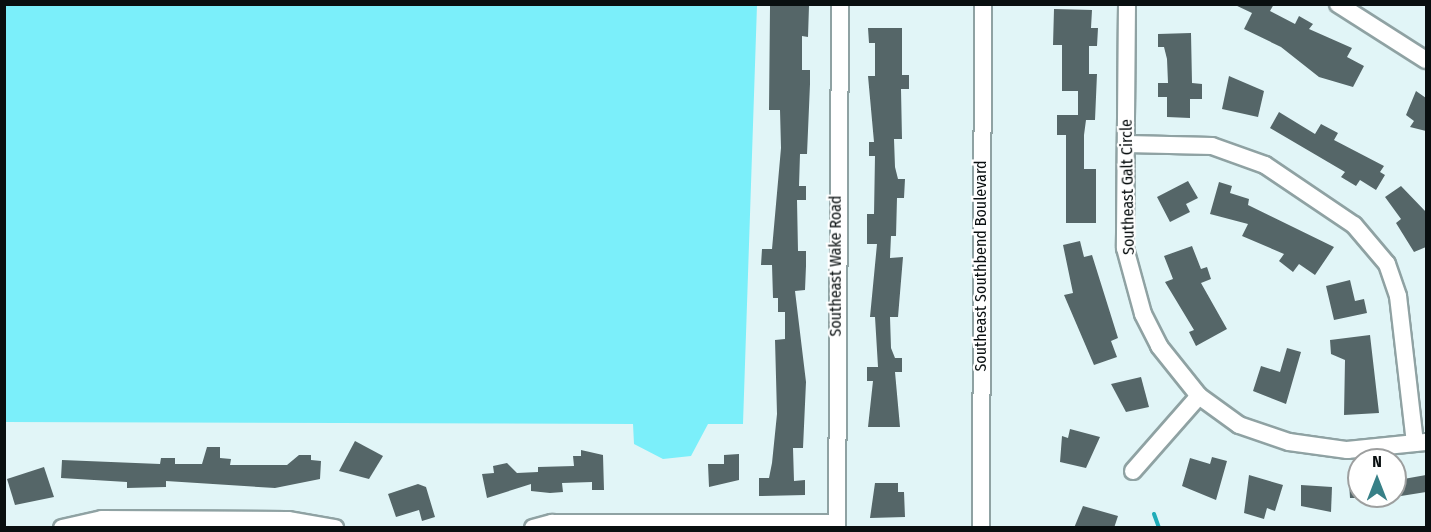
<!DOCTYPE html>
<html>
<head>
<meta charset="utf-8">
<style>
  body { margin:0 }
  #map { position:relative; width:1431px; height:532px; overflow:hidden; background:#e1f5f7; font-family:"Fira Sans Condensed",sans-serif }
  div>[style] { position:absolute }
  .green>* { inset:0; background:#7beffa }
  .stream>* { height:4px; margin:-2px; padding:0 2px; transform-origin:2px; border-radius:2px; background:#1facb8 }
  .building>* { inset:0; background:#556668 }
  .roads { filter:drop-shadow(2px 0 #8fa2a3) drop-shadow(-2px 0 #8fa2a3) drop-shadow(0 2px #8fa2a3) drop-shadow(0 -2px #8fa2a3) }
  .minor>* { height:16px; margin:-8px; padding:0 8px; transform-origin:8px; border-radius:8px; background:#fff }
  span { translate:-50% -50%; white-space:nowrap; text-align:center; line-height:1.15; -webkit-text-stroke:4.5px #fff; paint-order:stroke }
  .street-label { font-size:16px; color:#090f10 }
  .frame { position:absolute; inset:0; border:6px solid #090f10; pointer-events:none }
  .north { position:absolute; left:1347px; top:448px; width:60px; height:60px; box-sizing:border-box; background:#fff; border:2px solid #9d9f9f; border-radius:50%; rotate:0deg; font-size:16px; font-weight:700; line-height:24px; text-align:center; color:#090f10 }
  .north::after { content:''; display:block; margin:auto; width:21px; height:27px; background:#388087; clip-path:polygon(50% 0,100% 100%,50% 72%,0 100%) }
</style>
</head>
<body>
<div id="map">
  <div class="green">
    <i style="clip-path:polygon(5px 4px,757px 5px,743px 424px,708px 424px,691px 456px,663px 459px,634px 444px,633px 424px,5px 422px)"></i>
  </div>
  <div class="stream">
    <i style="left:1154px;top:514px;width:15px;rotate:70deg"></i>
  </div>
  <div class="building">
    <i style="clip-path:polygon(1233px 4px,1274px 4px,1270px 11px,1295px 24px,1299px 16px,1313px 24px,1309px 29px,1352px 48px,1347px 57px,1364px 66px,1353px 87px,1319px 77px,1281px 47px,1244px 29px,1252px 13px)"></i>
    <i style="clip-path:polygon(770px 6px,809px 6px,808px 37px,802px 36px,802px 70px,810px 70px,810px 84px,807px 154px,800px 154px,799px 186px,806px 186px,806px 200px,797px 200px,798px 251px,806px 251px,806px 266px,805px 290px,795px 291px,806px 382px,803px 448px,793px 448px,794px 481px,805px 480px,805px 495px,759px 496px,759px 478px,769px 478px,772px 463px,777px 414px,775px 340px,785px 339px,785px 312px,778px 312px,778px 298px,773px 298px,772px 265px,761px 265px,762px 249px,772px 249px,781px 148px,780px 110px,769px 110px)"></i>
    <i style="clip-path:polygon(1054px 9px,1092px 10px,1091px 28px,1098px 28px,1097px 46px,1089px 46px,1089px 74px,1097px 74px,1095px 120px,1086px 120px,1084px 135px,1084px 169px,1096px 169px,1096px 223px,1066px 223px,1066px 135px,1057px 135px,1057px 115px,1078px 115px,1078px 91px,1062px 91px,1062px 45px,1053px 45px)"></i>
    <i style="clip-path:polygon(868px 28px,902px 28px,902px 75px,909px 75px,909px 89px,901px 89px,902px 139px,894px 139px,895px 167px,898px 179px,905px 179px,904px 198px,897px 198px,896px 236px,891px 236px,890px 258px,903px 257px,898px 317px,890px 317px,891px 348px,895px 358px,902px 358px,902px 372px,895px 372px,900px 427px,868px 427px,873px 381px,867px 381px,867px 367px,878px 367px,875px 317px,870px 317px,877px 244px,867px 244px,867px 214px,874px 214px,875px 156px,869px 156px,869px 142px,874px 142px,868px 76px,875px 76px,875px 43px,869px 43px)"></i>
    <i style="clip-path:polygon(1191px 33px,1192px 83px,1202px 84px,1202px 99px,1190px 99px,1190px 118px,1167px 117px,1167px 97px,1158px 97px,1158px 83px,1168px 83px,1167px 59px,1164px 47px,1158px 47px,1158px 34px)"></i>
    <i style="clip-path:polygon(1229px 76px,1264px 91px,1258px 117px,1222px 109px)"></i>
    <i style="clip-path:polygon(1416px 91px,1426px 98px,1426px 131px,1410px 127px,1414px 121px,1406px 115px)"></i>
    <i style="clip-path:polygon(1279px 112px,1315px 134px,1321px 124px,1338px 133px,1334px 140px,1384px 166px,1380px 172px,1385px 175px,1376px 190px,1360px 180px,1356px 186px,1341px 177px,1345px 172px,1270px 128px)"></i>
    <i style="clip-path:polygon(1188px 181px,1198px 198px,1186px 204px,1190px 212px,1170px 222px,1157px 197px)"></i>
    <i style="clip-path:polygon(1219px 182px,1232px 186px,1230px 193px,1249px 199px,1248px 205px,1334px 247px,1315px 275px,1299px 264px,1293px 272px,1279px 261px,1284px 254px,1242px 236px,1248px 224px,1210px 214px)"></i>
    <i style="clip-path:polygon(1401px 186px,1426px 212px,1426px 247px,1414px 252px,1396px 223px,1401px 219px,1385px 197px)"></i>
    <i style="clip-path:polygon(1080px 241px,1084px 257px,1092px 255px,1118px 338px,1111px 341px,1117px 357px,1094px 365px,1064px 295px,1073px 293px,1063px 245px)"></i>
    <i style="clip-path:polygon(1192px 246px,1201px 269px,1207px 267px,1211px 279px,1201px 283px,1227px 329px,1196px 346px,1189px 332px,1194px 330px,1165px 282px,1173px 279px,1164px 256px)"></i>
    <i style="clip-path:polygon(1350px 280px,1355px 301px,1364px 299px,1367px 313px,1334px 320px,1326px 286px)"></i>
    <i style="clip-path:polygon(1370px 335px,1379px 413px,1344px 415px,1345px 360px,1331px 354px,1330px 340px)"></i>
    <i style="clip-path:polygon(1287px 348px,1301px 352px,1286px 404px,1253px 391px,1261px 366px,1280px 372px)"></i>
    <i style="clip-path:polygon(1141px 377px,1149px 407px,1126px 412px,1111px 384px)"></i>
    <i style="clip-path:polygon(1070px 429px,1100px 437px,1086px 468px,1060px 462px,1062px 436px,1068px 438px)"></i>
    <i style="clip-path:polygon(355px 441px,383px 456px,369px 479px,339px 471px)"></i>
    <i style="clip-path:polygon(207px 447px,220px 447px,220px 458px,231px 459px,230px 465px,287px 465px,299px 455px,311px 455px,311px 460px,321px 461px,320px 479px,275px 488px,166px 481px,166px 487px,127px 488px,127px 482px,61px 478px,62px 460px,160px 464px,161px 458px,175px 458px,175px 464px,202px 464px)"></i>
    <i style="clip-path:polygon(581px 450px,603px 455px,604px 490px,592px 490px,592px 482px,562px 483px,563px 492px,550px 493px,531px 491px,531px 484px,487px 498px,482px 474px,494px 473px,493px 466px,507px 463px,517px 473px,538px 472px,538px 467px,574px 466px,573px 456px,581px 456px)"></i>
    <i style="clip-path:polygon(739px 454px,739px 480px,709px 487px,708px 464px,724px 464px,724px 455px)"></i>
    <i style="clip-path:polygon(1212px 457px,1227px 461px,1216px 500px,1182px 486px,1190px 458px,1210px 464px)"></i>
    <i style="clip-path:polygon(44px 467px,54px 497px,15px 505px,7px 479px)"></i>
    <i style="clip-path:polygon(1249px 475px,1283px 485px,1275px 511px,1267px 508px,1264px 519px,1244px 513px)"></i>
    <i style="clip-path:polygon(1426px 475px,1426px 492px,1401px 496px,1398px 480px)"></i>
    <i style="clip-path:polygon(1359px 481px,1359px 498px,1350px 498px,1349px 482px)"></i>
    <i style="clip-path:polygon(875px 483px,898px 483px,898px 492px,904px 492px,905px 517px,870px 518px)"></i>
    <i style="clip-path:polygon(418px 484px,426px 487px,435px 517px,422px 521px,419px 510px,396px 517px,388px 494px)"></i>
    <i style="clip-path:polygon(1301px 485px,1332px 487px,1331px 512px,1301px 506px)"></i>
    <i style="clip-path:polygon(1083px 506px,1118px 516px,1114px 528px,1074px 528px)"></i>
  </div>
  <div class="roads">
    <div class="minor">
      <i style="left:1127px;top:4px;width:244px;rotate:90.5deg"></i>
      <i style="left:1125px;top:248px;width:68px;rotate:74.7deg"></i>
      <i style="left:1143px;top:314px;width:36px;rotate:63deg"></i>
      <i style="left:1159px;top:346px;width:64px;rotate:51.3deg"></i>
      <i style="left:1199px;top:396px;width:49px;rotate:35.9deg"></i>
      <i style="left:1239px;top:425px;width:53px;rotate:18.8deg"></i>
      <i style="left:1289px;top:442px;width:59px;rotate:7.9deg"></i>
      <i style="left:1347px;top:450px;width:79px;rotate:-5.8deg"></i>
      <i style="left:1338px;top:4px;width:104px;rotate:32.5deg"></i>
      <i style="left:1127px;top:144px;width:85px;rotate:1.3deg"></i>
      <i style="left:1212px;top:146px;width:56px;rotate:19.7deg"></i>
      <i style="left:1265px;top:165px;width:107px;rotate:34deg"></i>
      <i style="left:1354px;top:225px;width:51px;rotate:49.8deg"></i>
      <i style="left:1387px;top:264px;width:34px;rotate:71deg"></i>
      <i style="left:1398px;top:296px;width:148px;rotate:83.4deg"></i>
      <i style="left:1133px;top:471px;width:100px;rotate:-48.7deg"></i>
      <i style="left:62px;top:528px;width:41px;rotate:-12.7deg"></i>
      <i style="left:102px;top:519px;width:186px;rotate:0.3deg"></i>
      <i style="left:288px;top:520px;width:48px;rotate:9.7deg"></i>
      <i style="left:533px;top:528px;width:20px;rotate:-15deg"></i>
      <i style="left:552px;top:523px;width:284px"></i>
      <i style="left:837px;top:528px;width:524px;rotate:-89.67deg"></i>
      <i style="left:981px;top:528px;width:524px;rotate:-89.78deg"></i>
    </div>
  </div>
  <div class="street-label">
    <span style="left:1128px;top:187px;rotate:-91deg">Southeast Galt Circle</span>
    <span style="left:836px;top:266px;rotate:-90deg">Southeast Wake Road</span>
    <span style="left:981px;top:266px;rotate:-90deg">Southeast Southbend Boulevard</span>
  </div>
  <div class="frame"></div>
  <div class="north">N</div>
</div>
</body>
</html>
